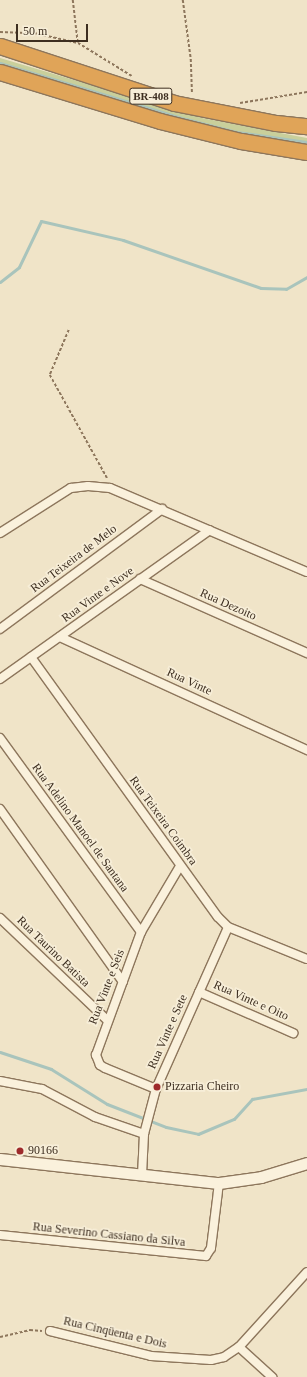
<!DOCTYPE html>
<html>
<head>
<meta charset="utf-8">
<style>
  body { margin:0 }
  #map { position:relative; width:307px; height:1377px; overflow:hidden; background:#f0e4c8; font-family:Georgia,serif }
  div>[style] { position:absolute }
  .green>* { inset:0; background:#c9cf9b }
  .stream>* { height:3px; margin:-1.5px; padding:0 1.5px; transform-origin:1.5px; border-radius:1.5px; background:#a9c4bc }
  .path>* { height:1.5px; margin-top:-0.75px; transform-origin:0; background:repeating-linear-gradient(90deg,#8d765c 0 3px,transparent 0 5px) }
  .roads { filter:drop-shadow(1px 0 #8d765c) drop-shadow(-1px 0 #8d765c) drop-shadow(0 1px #8d765c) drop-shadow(0 -1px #8d765c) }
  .street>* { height:8px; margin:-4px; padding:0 4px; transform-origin:4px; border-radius:4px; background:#faf1dc }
  .secondary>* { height:11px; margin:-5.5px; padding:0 5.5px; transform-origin:5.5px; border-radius:5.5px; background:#faf1dc }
  .highway>* { height:15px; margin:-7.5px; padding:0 7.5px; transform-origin:7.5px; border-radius:7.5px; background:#e0a458 }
  .dots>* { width:11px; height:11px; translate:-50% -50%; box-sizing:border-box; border:2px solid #f7eed8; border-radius:50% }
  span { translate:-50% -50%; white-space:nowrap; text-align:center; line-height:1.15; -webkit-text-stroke:3.5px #f7eed8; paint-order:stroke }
  .shield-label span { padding:1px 3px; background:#f7eed8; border:1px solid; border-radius:3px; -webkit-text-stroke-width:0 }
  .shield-label { font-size:11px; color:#3d2e20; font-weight:700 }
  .street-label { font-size:12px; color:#3d2e20 }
  .poi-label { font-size:12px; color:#3d2e20 }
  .left { translate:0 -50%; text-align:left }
  .scale { position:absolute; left:16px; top:24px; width:72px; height:18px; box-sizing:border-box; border:2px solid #3d2e20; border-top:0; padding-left:5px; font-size:12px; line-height:14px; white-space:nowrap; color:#3d2e20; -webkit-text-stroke:3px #f7eed8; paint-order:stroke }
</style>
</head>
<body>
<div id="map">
  <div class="green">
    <i style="clip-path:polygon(0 58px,202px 118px,307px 138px,307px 147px,225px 133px,0 68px)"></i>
  </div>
  <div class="stream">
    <i style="left:0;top:63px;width:194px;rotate:16.8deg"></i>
    <i style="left:186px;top:119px;width:53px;rotate:14.3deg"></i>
    <i style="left:237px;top:132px;width:71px;rotate:8.1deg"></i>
    <i style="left:0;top:282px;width:24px;rotate:-38deg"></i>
    <i style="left:19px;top:267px;width:51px;rotate:-64.4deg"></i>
    <i style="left:41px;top:221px;width:84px;rotate:13deg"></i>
    <i style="left:123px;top:240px;width:146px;rotate:19.2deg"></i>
    <i style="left:261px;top:288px;width:25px;rotate:2deg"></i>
    <i style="left:286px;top:289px;width:24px;rotate:-30deg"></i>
    <i style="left:0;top:1052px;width:54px;rotate:18.4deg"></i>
    <i style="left:51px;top:1069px;width:66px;rotate:32deg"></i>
    <i style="left:107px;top:1104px;width:63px;rotate:21.3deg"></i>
    <i style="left:166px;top:1127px;width:33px;rotate:12deg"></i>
    <i style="left:198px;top:1134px;width:39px;rotate:-23deg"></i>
    <i style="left:234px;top:1119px;width:27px;rotate:-48deg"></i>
    <i style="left:252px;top:1099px;width:56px;rotate:-10.3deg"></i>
  </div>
  <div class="path">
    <i style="left:73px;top:0;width:43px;rotate:83.4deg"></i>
    <i style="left:183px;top:0;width:60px;rotate:82.3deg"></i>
    <i style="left:191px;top:59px;width:35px;rotate:88deg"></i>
    <i style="left:0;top:32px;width:34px;rotate:2deg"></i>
    <i style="left:34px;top:33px;width:45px;rotate:12.8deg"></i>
    <i style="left:78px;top:43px;width:63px;rotate:31.4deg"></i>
    <i style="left:240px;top:103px;width:68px;rotate:-9.3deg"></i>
    <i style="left:69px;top:330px;width:49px;rotate:112.9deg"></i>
    <i style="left:50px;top:375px;width:118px;rotate:61deg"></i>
    <i style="left:0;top:1337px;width:31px;rotate:-13deg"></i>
    <i style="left:30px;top:1330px;width:12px;rotate:5deg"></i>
  </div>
  <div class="roads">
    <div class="street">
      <i style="left:0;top:533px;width:84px;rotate:-32.4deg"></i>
      <i style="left:71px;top:488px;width:17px;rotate:-7deg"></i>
      <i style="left:88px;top:486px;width:22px;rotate:5deg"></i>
      <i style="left:110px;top:488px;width:214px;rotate:23.1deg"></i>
      <i style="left:140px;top:579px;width:183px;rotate:23.9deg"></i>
      <i style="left:0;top:629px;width:202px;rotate:-36.5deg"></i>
      <i style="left:60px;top:637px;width:272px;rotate:24.6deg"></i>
      <i style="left:31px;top:657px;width:320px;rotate:54.3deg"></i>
      <i style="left:218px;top:917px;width:14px;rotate:45deg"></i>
      <i style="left:228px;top:927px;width:85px;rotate:22.1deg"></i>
      <i style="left:0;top:679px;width:257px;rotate:-35.4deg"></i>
      <i style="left:0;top:738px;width:240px;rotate:54deg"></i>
      <i style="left:0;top:809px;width:212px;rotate:54.6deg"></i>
      <i style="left:0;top:918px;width:148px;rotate:43.6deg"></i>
      <i style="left:199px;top:992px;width:103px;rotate:23.6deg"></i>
      <i style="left:0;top:1081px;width:43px;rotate:10.8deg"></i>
      <i style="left:42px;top:1089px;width:60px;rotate:27.8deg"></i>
      <i style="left:95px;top:1117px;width:52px;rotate:19.1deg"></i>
      <i style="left:156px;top:1089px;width:55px;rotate:-157.6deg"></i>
      <i style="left:105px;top:1068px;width:6px;rotate:-149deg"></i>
      <i style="left:100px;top:1065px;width:11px;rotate:-112deg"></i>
      <i style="left:96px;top:1055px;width:131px;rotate:-69.9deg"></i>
      <i style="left:141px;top:932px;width:77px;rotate:-59.4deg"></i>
      <i style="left:142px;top:1175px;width:41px;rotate:-87.2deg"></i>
      <i style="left:144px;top:1134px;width:47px;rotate:-75.1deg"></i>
      <i style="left:156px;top:1089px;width:177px;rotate:-66deg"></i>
      <i style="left:0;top:1235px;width:207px;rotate:5.8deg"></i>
      <i style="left:206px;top:1256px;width:9px;rotate:-58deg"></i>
      <i style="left:211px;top:1248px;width:65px;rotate:-83deg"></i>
      <i style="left:50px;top:1331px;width:104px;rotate:13.9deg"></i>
      <i style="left:151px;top:1356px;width:60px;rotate:3.8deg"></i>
      <i style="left:211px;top:1360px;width:13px;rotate:-13deg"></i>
      <i style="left:224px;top:1357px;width:18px;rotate:-34deg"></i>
      <i style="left:239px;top:1347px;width:101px;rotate:-47.8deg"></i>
      <i style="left:239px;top:1347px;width:45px;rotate:42.3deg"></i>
    </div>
    <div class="secondary">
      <i style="left:0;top:1159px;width:220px;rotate:6.3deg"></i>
      <i style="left:219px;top:1183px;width:42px;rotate:-8.1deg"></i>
      <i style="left:261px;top:1177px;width:48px;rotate:-16.9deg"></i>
    </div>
    <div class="highway">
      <i style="left:0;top:46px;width:183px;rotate:18.1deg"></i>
      <i style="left:174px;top:103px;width:104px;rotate:11.1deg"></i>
      <i style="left:276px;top:123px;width:31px;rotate:6deg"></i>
      <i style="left:0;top:72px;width:167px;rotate:17deg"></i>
      <i style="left:160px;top:121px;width:83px;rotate:13.9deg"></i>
      <i style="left:241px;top:141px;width:67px;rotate:9.5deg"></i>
    </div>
  </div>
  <div class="dots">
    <i style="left:157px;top:1087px;background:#9e2a2b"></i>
    <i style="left:20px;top:1151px;background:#9e2a2b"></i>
  </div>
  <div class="shield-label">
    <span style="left:151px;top:96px">BR-408</span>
  </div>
  <div class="street-label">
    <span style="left:74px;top:559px;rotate:-37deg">Rua Teixeira de Melo</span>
    <span style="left:98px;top:595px;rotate:-36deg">Rua Vinte e Nove</span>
    <span style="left:228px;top:605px;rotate:24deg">Rua Dezoito</span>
    <span style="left:189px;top:682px;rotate:25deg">Rua Vinte</span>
    <span style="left:163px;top:821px;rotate:54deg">Rua Teixeira Coimbra</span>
    <span style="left:80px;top:828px;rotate:54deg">Rua Adelino Manoel de Santana</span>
    <span style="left:53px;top:952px;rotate:44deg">Rua Taurino Batista</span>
    <span style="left:107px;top:987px;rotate:-69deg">Rua Vinte e Seis</span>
    <span style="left:251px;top:1001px;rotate:24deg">Rua Vinte e Oito</span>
    <span style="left:168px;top:1032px;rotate:-66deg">Rua Vinte e Sete</span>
    <span style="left:109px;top:1235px;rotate:6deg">Rua Severino Cassiano da Silva</span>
    <span style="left:115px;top:1333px;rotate:13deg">Rua Cinqüenta e Dois</span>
  </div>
  <div class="poi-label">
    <span class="left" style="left:165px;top:1087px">Pizzaria Cheiro</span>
    <span class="left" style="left:28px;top:1151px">90166</span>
  </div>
  <div class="scale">50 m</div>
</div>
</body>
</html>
